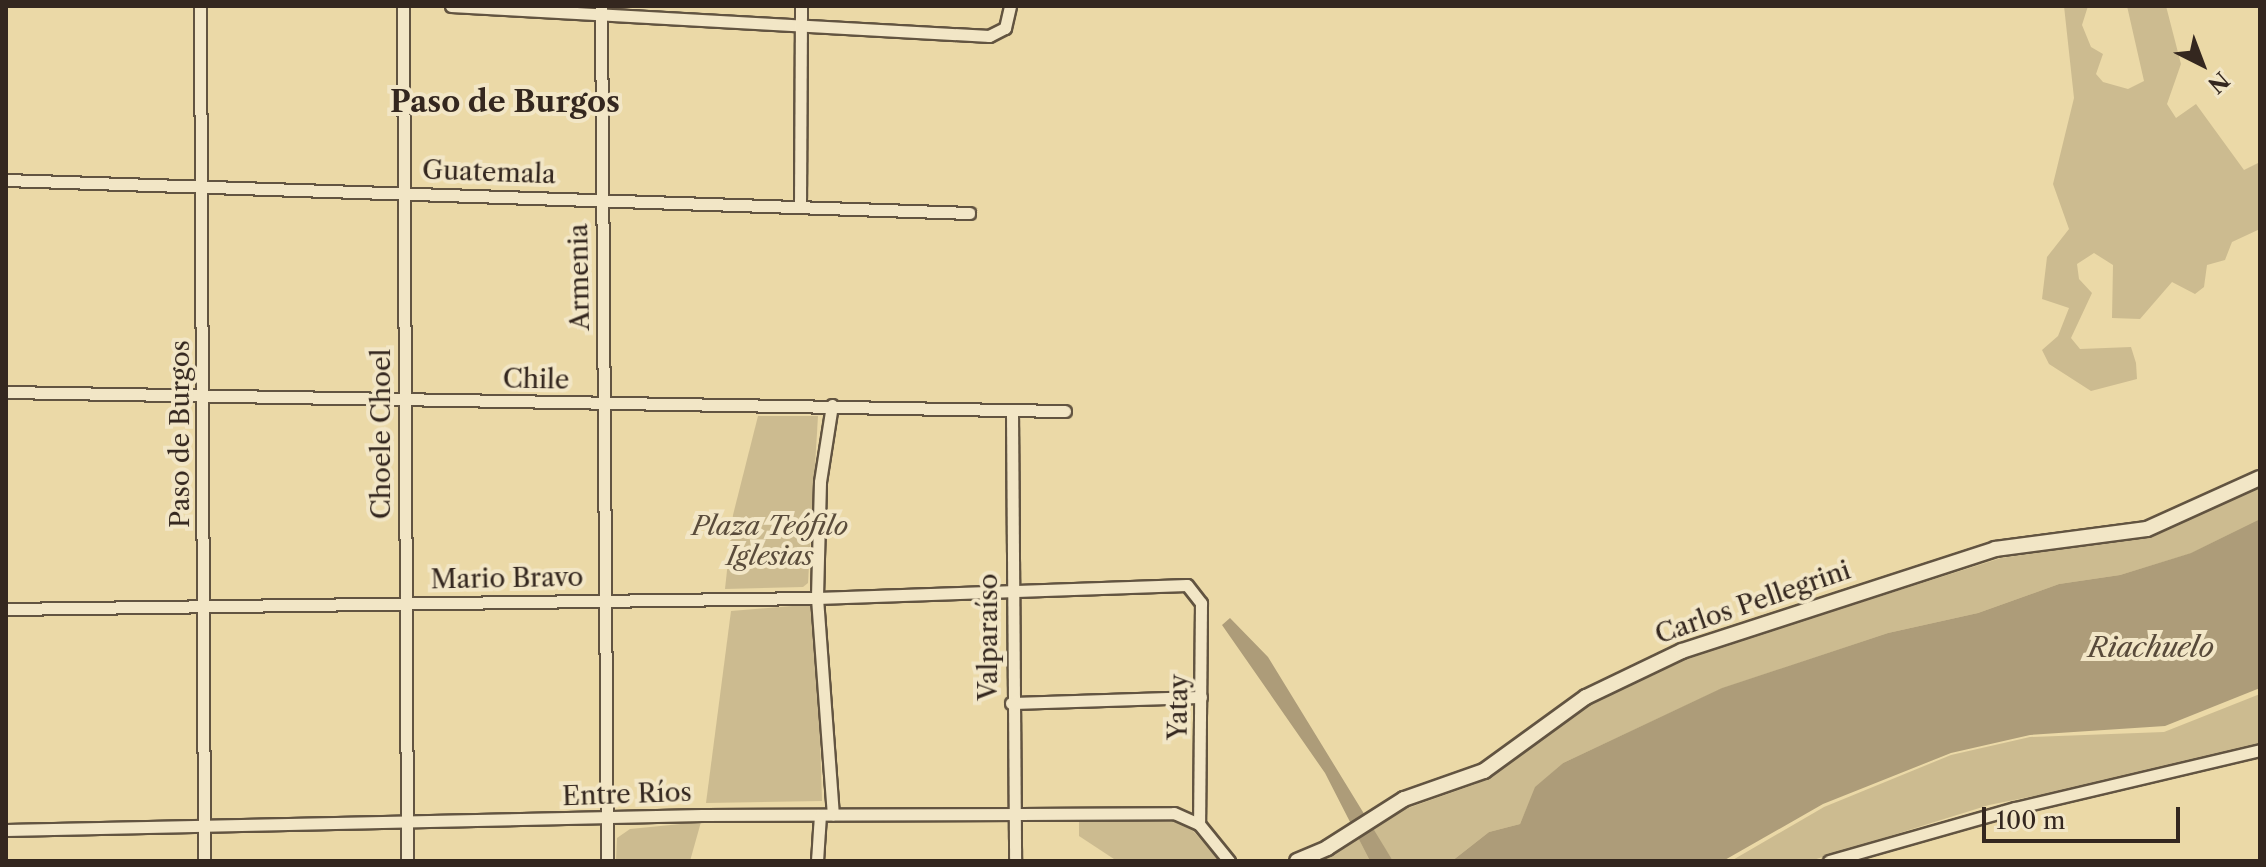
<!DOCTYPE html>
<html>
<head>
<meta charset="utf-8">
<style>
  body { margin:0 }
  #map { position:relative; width:2266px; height:867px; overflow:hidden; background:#ebd9a7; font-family:"Libre Caslon Text",serif }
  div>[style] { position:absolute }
  .green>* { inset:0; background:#ccbb90 }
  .water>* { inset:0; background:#ad9c79 }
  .roads { filter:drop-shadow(2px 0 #625441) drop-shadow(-2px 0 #625441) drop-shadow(0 2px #625441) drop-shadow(0 -2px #625441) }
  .minor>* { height:11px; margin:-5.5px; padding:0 5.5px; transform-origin:5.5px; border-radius:5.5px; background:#f2e6c6 }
  .tertiary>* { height:14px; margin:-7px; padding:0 7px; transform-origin:7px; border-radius:7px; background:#f2e6c6 }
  span { translate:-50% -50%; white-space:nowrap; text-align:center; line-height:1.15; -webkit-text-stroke:8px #f2e6c6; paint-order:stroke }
  .street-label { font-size:26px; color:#34271f }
  .park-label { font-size:26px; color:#5a4c3b; font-style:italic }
  .water-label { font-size:28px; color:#584a3a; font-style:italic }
  .quarter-label { font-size:30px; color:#34271f; font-weight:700 }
  .frame { position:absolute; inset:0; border:8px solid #34271f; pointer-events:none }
  .north { position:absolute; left:2162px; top:24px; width:80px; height:80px; -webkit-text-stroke:6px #f2e6c6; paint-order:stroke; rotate:138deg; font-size:22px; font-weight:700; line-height:32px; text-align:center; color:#34271f }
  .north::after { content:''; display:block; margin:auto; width:28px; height:36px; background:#34271f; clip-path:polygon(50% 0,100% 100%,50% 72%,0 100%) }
  .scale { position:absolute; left:1982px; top:807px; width:198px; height:36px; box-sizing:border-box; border:4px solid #34271f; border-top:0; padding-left:10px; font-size:24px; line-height:28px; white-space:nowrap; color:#34271f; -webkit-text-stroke:6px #f2e6c6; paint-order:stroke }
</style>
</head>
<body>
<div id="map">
  <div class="green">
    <i style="clip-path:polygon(2064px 6px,2088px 6px,2082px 25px,2091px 47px,2103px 54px,2096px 74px,2103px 82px,2128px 89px,2144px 81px,2127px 6px,2166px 6px,2181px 64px,2167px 104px,2176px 118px,2196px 104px,2244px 170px,2260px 162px,2260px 229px,2232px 242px,2225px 260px,2207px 265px,2204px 287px,2195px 294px,2172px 282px,2140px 319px,2112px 318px,2113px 265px,2094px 253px,2077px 264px,2079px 279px,2092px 293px,2071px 338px,2080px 349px,2131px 347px,2136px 363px,2137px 379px,2091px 391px,2049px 364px,2042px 350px,2058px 336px,2069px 308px,2042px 299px,2047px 257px,2069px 229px,2053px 184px,2074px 98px)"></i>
    <i style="clip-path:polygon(758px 416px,818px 416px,808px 583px,803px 587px,725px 589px,733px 515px)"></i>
    <i style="clip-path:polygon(2260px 485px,2260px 519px,2192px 553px,2120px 575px,2059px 584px,1978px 613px,1888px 633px,1723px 688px,1563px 763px,1536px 787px,1520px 824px,1489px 832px,1452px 861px,1393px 861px,1372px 829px,1394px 813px,1476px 784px,1591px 703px,1651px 669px,2001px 558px,2149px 537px)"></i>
    <i style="clip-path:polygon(816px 604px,822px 801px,706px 803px,731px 611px)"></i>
    <i style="clip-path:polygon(2260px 694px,2260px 743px,2245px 748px,2175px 768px,1989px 805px,1810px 861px,1731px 861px,1824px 807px,1951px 755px,2030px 737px,2164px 732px)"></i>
    <i style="clip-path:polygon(1176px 820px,1190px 827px,1219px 861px,1117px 861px,1079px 836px,1079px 822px)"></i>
    <i style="clip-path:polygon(701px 822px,690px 861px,616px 861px,617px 838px,630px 829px)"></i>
    <i style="clip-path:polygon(1358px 837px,1370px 861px,1312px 861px,1335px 852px)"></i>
  </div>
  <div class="water">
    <i style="clip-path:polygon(2260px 519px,2260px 688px,2165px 726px,2030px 735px,1951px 753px,1823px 804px,1723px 861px,1452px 861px,1489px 832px,1520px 824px,1535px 787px,1563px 763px,1722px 688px,1888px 633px,1978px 613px,2059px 584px,2120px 575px,2191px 553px)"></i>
    <i style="clip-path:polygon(1230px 618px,1268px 657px,1393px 861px,1370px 861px,1325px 773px,1222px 625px)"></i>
  </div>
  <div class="roads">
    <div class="minor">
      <i style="left:200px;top:6px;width:855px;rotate:89.73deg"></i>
      <i style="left:403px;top:6px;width:855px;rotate:89.73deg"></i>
      <i style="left:451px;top:6px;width:539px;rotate:3.19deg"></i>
      <i style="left:989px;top:36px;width:18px;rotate:-27deg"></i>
      <i style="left:1005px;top:28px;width:23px;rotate:-77deg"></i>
      <i style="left:601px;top:6px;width:855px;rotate:89.6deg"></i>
      <i style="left:6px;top:180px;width:964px;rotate:1.96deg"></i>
      <i style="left:800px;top:204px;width:198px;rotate:-89.7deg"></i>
      <i style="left:6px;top:392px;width:1059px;rotate:1.03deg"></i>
      <i style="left:832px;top:405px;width:78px;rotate:98.9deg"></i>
      <i style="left:820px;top:482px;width:116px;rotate:91.5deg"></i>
      <i style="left:817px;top:598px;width:217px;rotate:85.8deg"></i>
      <i style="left:1012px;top:413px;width:448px;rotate:89.6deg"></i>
      <i style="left:6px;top:609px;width:811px;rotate:-0.78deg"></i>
      <i style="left:817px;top:598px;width:370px;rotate:-2deg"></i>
      <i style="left:1187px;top:585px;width:23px;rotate:52deg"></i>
      <i style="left:1201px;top:603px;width:221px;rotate:90.5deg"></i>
      <i style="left:1011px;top:703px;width:190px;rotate:-1.8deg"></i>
      <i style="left:6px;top:830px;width:696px;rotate:-1.23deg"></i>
      <i style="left:702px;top:815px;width:472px;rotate:-0.2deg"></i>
      <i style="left:1174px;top:813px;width:27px;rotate:24deg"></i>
      <i style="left:1199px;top:824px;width:48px;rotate:51deg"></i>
      <i style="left:817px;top:861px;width:46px;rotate:-86.3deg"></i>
      <i style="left:1829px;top:861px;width:193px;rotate:-15.9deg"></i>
      <i style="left:2015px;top:808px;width:252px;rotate:-13.3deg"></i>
    </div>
    <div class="tertiary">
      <i style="left:1297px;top:861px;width:33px;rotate:-23deg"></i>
      <i style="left:1327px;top:848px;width:91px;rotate:-32.5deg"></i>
      <i style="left:1404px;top:799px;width:85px;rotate:-19.3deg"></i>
      <i style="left:1484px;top:771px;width:126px;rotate:-36deg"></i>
      <i style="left:1586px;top:697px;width:106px;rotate:-25.6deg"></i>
      <i style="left:1682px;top:651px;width:329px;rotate:-18deg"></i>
      <i style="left:1995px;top:549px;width:153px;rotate:-7.5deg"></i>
      <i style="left:2147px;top:529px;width:124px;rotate:-24.3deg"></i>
    </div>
  </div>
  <div class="street-label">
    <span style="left:489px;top:173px;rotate:2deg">Guatemala</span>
    <span style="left:580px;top:277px;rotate:-91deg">Armenia</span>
    <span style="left:536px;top:380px;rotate:1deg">Chile</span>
    <span style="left:181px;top:434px;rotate:-90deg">Paso de Burgos</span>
    <span style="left:382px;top:434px;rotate:-90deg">Choele Choel</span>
    <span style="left:507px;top:579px;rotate:-1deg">Mario Bravo</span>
    <span style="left:1753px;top:603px;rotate:-19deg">Carlos Pellegrini</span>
    <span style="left:989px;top:637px;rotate:-90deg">Valparaíso</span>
    <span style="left:1179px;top:707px;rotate:-89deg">Yatay</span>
    <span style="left:627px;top:795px;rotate:-2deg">Entre Ríos</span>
  </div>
  <div class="park-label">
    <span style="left:770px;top:542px">Plaza Teófilo<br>Iglesias</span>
  </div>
  <div class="water-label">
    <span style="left:2151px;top:647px">Riachuelo</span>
  </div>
  <div class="quarter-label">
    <span style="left:505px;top:102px">Paso de Burgos</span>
  </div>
  <div class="frame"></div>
  <div class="north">N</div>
  <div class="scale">100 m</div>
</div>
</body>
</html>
